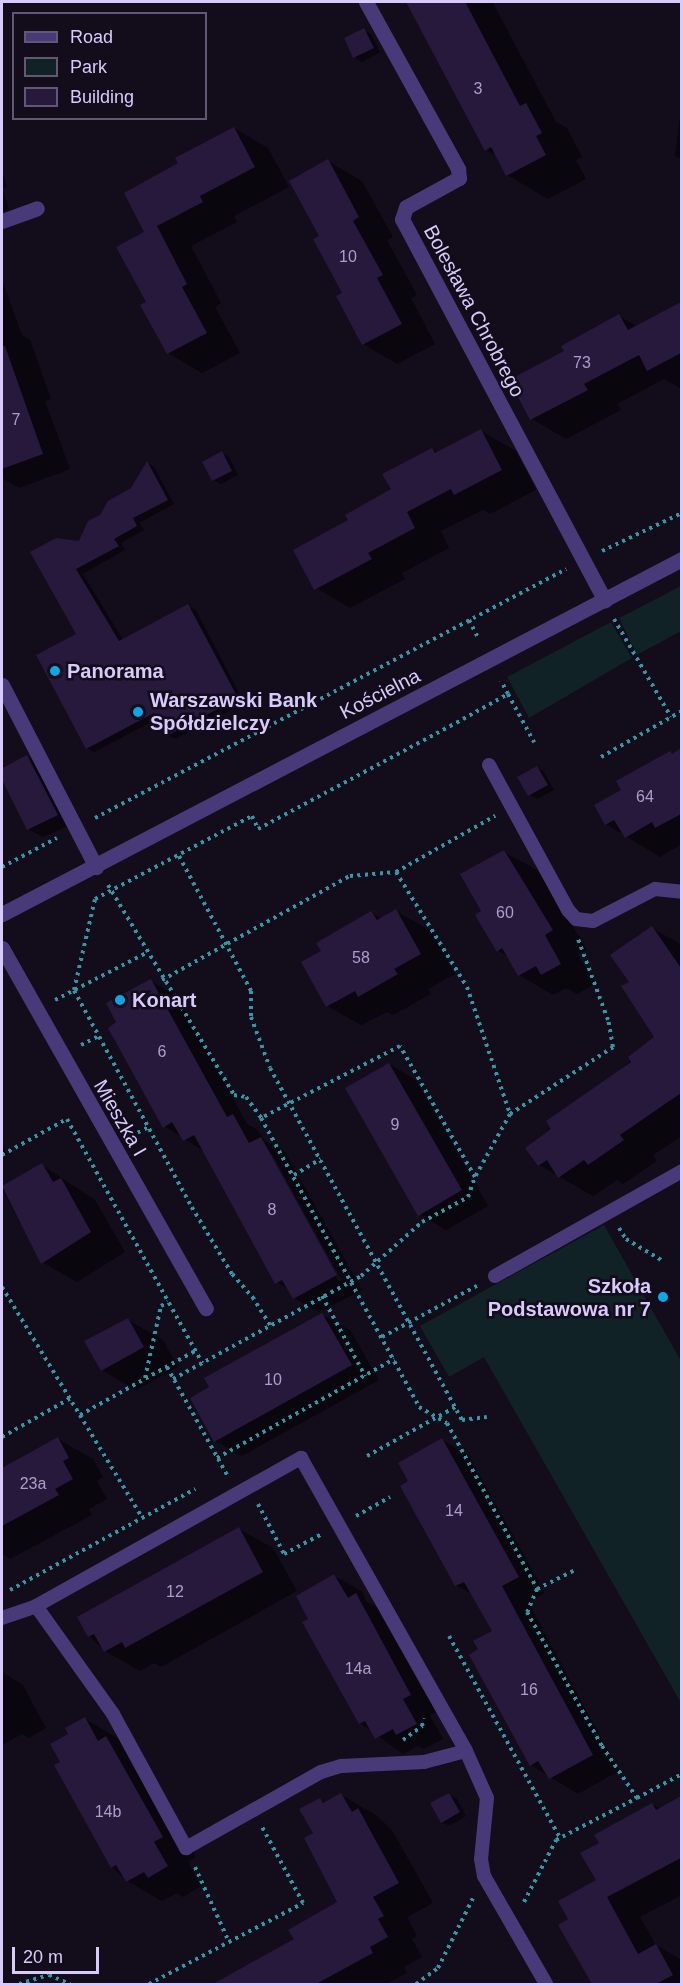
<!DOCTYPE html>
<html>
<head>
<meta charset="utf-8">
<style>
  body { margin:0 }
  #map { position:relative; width:683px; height:1986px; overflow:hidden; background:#120c1b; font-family:Arial,sans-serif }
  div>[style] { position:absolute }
  .green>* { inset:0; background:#102225 }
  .shadow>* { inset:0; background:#0007 }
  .building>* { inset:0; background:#27193b }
  .path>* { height:4px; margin-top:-2px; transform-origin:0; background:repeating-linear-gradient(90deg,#3497a6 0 3px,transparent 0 7.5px) }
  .service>* { height:14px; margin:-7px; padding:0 7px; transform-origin:7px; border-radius:7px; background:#483a78 }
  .pedestrian>* { height:15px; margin:-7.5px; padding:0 7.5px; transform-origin:7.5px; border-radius:7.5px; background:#483a78 }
  .minor>* { height:15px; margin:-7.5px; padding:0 7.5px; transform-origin:7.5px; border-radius:7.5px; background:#483a78 }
  .dots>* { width:16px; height:16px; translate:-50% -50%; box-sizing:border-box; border:3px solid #120c1b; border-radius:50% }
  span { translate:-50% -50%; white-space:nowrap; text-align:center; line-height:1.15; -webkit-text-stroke:5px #120c1b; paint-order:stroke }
  .number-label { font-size:16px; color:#ac9ecc }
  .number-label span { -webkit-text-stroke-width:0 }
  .street-label { font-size:20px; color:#d9cafc }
  .poi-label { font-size:20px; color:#d9cafc; font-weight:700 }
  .left { translate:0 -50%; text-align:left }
  .right { translate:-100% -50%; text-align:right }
  .frame { position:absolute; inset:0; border:3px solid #d9cafc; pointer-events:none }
  .legend { position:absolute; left:12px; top:12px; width:195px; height:108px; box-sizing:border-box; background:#120c1b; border:2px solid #625875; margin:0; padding:8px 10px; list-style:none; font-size:18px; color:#d9cafc }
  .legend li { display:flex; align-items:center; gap:12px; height:30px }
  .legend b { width:30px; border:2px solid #625875 }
  .scale { position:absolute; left:12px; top:1947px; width:87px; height:27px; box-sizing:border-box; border:3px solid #d9cafc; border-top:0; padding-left:8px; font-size:18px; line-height:21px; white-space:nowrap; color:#d9cafc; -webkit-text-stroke:4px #120c1b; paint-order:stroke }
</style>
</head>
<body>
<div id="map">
  <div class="green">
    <i style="clip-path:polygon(681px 586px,681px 631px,637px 655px,619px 618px)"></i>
    <i style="clip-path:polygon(611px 622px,632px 658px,529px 718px,507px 677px)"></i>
    <i style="clip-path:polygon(604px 1225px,681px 1361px,681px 1703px,484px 1357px,449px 1377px,420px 1326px)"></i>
  </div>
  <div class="shadow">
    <i style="clip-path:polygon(407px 2px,463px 2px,522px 113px,466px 2px,493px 3px,556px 122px,567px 128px,582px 157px,576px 160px,586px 179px,548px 199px,507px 175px,497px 156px,486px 150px)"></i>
    <i style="clip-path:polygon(364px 30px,371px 34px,380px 52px,362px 62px,354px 57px,346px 39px)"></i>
    <i style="clip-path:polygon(682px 101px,682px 160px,675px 156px)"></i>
    <i style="clip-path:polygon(234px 128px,268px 148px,289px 187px,234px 216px,237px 222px,191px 246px,221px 303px,215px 307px,240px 353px,202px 373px,168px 353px,148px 303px,146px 233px)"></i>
    <i style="clip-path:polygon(328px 161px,362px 181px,393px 237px,387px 240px,417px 295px,411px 298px,435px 344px,397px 364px,363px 344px,344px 293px)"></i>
    <i style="clip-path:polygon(2px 171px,7px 187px,2px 189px)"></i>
    <i style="clip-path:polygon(2px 189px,9px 209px,2px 211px)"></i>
    <i style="clip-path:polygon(2px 280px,22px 335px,30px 340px,51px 399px,45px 401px,70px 469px,19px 488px,2px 478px)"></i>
    <i style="clip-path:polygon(682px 304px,682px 389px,664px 379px,617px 404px,621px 410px,566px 439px,532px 419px,566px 351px,619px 316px,638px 327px)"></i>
    <i style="clip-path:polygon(481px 431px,516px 451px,536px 490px,490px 514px,483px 510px,441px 531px,449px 548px,402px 573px,405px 579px,350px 608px,316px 588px,350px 521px,393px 490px,432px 449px,438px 453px)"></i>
    <i style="clip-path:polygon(222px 453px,229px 457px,238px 475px,221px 484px,213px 480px)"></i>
    <i style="clip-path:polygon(147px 463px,154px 467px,174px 504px,139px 523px,144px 530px,121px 543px,125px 550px,83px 574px,123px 640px,188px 606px,196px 610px,244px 703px,175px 739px,168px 735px,159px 718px,94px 752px,87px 748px,78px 634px,32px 552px,80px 543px,132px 489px)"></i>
    <i style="clip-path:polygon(682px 749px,682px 844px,660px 857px,606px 824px,623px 790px,619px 781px)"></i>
    <i style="clip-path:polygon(27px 756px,42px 765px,72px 824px,43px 837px,28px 829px,2px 781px,2px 767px)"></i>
    <i style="clip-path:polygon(537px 768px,544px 772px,554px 790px,537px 799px,529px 795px)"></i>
    <i style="clip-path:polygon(504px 852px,539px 871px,587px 950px,578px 954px,595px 984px,577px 994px,566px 988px,553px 995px,519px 975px,509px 957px,498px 951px,483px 912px)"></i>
    <i style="clip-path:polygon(396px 911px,431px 931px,455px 974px,428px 989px,431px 994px,393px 1015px,387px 1012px,361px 1025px,327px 1006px,323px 951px,371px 913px,382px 919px)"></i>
    <i style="clip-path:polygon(652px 928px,682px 945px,682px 1136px,653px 1155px,657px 1161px,623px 1184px,617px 1180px,593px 1196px,539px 1165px,553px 1130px,656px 1038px,631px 982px)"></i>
    <i style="clip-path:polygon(evenodd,151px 981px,177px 996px,247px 1124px,258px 1130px,264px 1140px,286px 1153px,362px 1290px,319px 1312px,294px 1298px,290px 1290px,276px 1282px,205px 1152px,164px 1126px,118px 1023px,151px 981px,269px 1154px,272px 1154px,342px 1281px,339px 1282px,269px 1154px)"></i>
    <i style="clip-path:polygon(389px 1064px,416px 1080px,488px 1206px,446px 1230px,419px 1214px)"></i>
    <i style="clip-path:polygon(2px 1144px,7px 1155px,2px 1159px)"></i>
    <i style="clip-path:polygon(42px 1165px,95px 1200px,125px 1252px,77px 1282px,42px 1262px,2px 1189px)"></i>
    <i style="clip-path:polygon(322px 1315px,350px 1330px,379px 1380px,242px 1456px,215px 1441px)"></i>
    <i style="clip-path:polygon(128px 1320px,163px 1340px,178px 1367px,136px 1390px,102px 1370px)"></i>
    <i style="clip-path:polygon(58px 1439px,93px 1459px,103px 1477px,97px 1481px,107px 1499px,89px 1509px,92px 1515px,10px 1559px,2px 1554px,2px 1470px)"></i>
    <i style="clip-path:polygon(442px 1440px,469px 1456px,545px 1593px,528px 1602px,619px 1771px,578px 1794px,531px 1765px,480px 1650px,494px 1632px,473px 1595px,456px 1585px,410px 1482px)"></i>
    <i style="clip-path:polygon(239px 1529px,273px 1548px,297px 1591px,161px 1667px,154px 1663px,140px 1671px,105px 1651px,89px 1636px)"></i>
    <i style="clip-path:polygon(334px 1576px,362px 1591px,367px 1602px,383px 1611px,438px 1711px,430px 1715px,443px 1739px,424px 1749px,418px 1746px,403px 1754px,360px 1723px,310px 1619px)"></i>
    <i style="clip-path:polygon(2px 1672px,23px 1685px,46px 1728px,29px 1738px,22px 1734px,2px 1745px)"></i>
    <i style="clip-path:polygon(85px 1719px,119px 1739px,141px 1758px,196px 1857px,188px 1862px,201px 1886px,183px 1897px,177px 1893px,162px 1901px,127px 1881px,112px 1867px,62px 1763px,70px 1735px)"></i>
    <i style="clip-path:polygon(341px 1795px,376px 1815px,392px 1830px,433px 1903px,407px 1917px,417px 1936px,412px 1939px,422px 1957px,404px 1967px,407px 1973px,386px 1984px,215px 1984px,296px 1940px,339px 1903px,315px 1834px,320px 1799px,326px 1803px)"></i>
    <i style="clip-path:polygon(449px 1795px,457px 1799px,466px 1816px,449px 1826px,442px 1822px)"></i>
    <i style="clip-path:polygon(676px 1801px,682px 1805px,682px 1895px,640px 1917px,656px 1945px,682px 1960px,682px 1984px,593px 1984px,570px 1919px,598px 1881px,601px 1843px,652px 1804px,661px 1809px)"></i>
  </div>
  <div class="building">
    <i style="clip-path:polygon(406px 2px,465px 2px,520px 106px,526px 103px,542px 133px,536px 136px,546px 155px,506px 176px,491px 147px,485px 151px)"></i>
    <i style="clip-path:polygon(364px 28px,374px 48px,353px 58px,344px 38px)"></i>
    <i style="clip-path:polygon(234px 127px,255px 167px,200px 196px,203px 202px,157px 226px,187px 284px,182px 287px,207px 333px,167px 354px,140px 305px,146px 302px,116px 247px,144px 232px,124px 193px,178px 163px,175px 158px)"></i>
    <i style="clip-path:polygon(328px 159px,359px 217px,353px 221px,383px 275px,377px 278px,402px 324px,362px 345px,336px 296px,342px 293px,313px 239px,319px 236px,289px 181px)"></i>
    <i style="clip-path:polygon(681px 302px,681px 353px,647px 371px,639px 355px,584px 384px,588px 390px,530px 420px,509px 380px,564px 351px,561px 346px,619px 314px,628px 330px)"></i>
    <i style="clip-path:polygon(2px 346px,5px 346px,43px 454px,2px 469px)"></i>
    <i style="clip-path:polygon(481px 429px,502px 470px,454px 495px,451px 489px,407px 512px,415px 528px,368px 553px,372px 559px,314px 590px,293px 550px,348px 520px,345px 515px,391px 489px,382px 474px,432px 448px,435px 453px)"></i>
    <i style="clip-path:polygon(222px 451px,232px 471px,212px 481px,202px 462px)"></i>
    <i style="clip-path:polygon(147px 461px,168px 500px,133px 518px,137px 526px,114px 539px,119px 546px,76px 569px,119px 641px,188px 604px,238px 698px,167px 736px,154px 713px,86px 749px,36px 655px,76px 634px,30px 552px,56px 538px,79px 541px,88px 521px,100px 515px,108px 501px,131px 488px)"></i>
    <i style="clip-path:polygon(681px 748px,681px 814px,655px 828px,652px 822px,625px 838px,614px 820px,605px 825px,594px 805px,621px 790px,616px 781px,670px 751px,672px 754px)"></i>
    <i style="clip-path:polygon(27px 755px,58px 815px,27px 830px,2px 780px,2px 768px)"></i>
    <i style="clip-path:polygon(537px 766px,548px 785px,528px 796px,517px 777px)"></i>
    <i style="clip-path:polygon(504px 850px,553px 930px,545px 935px,561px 964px,541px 975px,536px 966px,518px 976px,502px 948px,497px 952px,475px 915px,481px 911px,460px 874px)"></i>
    <i style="clip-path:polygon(396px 909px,421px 954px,394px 969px,398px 974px,358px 997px,355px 991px,326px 1007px,301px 962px,321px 951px,316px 943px,371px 911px,377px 920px)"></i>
    <i style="clip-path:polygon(652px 926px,681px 968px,681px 1093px,620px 1135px,624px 1140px,588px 1165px,584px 1160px,558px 1178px,547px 1160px,538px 1166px,525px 1148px,551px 1129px,546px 1121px,631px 1062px,628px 1057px,654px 1037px,621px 986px,629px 982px,610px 955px)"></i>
    <i style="clip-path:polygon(151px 979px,227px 1117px,233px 1114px,249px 1143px,261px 1137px,337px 1275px,293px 1299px,282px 1280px,275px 1284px,194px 1135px,183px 1141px,172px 1122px,163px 1128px,108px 1028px,116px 1022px,106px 1003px)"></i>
    <i style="clip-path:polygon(389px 1063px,462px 1190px,418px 1216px,345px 1088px)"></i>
    <i style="clip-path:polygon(42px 1163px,53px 1182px,61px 1178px,91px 1232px,41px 1264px,2px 1186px)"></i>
    <i style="clip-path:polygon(322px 1313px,352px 1365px,214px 1442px,190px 1398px,209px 1387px,204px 1378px)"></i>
    <i style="clip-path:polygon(128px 1318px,144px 1347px,101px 1371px,84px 1341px)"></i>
    <i style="clip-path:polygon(58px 1437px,69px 1458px,63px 1461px,73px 1479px,55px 1489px,59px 1495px,2px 1526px,2px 1468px)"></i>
    <i style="clip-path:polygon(442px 1438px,519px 1577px,502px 1586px,593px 1755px,549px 1779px,538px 1761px,530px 1766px,469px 1655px,478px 1649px,473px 1641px,492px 1631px,464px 1582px,455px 1586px,400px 1486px,408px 1481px,398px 1463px)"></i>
    <i style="clip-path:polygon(239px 1527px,263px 1572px,125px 1648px,122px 1642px,104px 1652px,94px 1634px,88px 1637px,77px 1617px)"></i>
    <i style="clip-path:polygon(334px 1574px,348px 1598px,356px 1593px,411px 1695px,403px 1699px,417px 1724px,396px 1735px,393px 1729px,375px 1739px,365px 1721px,359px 1724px,302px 1622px,308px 1619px,296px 1596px)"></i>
    <i style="clip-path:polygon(85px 1717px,98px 1741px,106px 1736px,163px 1837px,154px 1842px,168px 1866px,148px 1878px,144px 1872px,126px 1882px,116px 1865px,111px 1868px,54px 1765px,60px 1762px,50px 1744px,68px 1734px,65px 1728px)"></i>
    <i style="clip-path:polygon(341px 1793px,352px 1812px,358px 1808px,399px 1883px,373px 1897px,384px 1916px,378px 1919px,388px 1937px,370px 1947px,373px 1953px,316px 1984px,213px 1984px,294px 1939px,288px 1930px,337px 1902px,304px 1838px,313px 1833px,299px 1809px,320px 1798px,323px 1803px)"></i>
    <i style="clip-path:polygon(449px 1793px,460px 1812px,441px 1823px,430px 1803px)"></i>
    <i style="clip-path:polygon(681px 1796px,681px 1858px,607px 1897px,638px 1954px,656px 1944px,673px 1975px,656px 1984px,592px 1984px,558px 1925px,568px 1919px,558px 1901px,596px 1880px,580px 1853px,599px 1843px,594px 1835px,652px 1803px,656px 1810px)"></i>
  </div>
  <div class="path">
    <i style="left:602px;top:551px;width:89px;rotate:-25.4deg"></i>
    <i style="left:614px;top:619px;width:113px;rotate:59.8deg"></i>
    <i style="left:469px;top:620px;width:22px;rotate:63deg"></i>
    <i style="left:508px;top:694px;width:55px;rotate:61.6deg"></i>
    <i style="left:601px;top:757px;width:93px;rotate:-29.6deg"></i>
    <i style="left:95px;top:818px;width:533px;rotate:-27.86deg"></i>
    <i style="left:179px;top:856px;width:153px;rotate:61.9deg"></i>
    <i style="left:251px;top:991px;width:26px;rotate:90deg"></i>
    <i style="left:251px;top:1017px;width:54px;rotate:69.6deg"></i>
    <i style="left:270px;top:1068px;width:401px;rotate:61.4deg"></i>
    <i style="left:462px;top:1420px;width:25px;rotate:-7deg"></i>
    <i style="left:2px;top:867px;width:62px;rotate:-27.8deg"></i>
    <i style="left:396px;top:872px;width:135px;rotate:58.3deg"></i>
    <i style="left:467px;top:987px;width:134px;rotate:71.3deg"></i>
    <i style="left:510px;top:1114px;width:72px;rotate:119.1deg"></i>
    <i style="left:108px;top:885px;width:245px;rotate:59deg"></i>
    <i style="left:234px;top:1095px;width:12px;rotate:9deg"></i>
    <i style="left:246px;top:1097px;width:26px;rotate:54deg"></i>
    <i style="left:261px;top:1118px;width:329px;rotate:61.3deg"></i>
    <i style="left:419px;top:1407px;width:32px;rotate:30deg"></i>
    <i style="left:447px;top:1423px;width:189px;rotate:61.5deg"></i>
    <i style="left:537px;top:1589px;width:25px;rotate:113deg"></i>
    <i style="left:527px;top:1612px;width:154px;rotate:60.8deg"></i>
    <i style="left:602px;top:1746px;width:63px;rotate:56.1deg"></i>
    <i style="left:637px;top:1798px;width:51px;rotate:-28.1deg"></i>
    <i style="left:162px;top:980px;width:215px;rotate:-29deg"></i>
    <i style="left:350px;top:876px;width:46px;rotate:-5deg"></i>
    <i style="left:396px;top:872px;width:114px;rotate:-29.5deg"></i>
    <i style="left:55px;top:1000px;width:102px;rotate:-27.3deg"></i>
    <i style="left:81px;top:1045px;width:20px;rotate:-27deg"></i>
    <i style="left:510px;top:1114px;width:123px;rotate:-33deg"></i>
    <i style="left:613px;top:1047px;width:27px;rotate:-100deg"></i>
    <i style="left:608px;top:1020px;width:86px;rotate:-110.3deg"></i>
    <i style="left:131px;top:1136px;width:20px;rotate:-27deg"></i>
    <i style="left:2px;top:1155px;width:74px;rotate:-29deg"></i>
    <i style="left:67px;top:1119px;width:279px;rotate:61deg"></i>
    <i style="left:294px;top:1175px;width:31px;rotate:-31deg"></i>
    <i style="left:619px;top:1228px;width:13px;rotate:58deg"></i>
    <i style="left:626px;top:1239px;width:43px;rotate:30.7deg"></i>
    <i style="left:2px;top:1287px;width:268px;rotate:58.7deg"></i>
    <i style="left:322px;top:1296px;width:91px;rotate:61.7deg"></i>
    <i style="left:270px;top:1325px;width:31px;rotate:-122deg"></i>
    <i style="left:254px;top:1299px;width:33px;rotate:-131deg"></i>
    <i style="left:232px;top:1274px;width:82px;rotate:-121deg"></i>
    <i style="left:190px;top:1204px;width:243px;rotate:-118.5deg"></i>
    <i style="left:74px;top:990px;width:93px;rotate:-77deg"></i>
    <i style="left:95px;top:899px;width:178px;rotate:-27.9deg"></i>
    <i style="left:252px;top:816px;width:14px;rotate:65deg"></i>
    <i style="left:258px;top:829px;width:233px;rotate:-28.2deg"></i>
    <i style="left:463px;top:719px;width:51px;rotate:-29.1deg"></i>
    <i style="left:508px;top:694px;width:15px;rotate:-118deg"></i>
    <i style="left:382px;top:1337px;width:109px;rotate:-28.4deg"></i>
    <i style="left:167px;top:1367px;width:124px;rotate:60.9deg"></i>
    <i style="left:145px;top:1378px;width:74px;rotate:-77.5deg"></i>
    <i style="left:161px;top:1306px;width:8px;rotate:-30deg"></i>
    <i style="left:173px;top:1379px;width:214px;rotate:-28.7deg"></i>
    <i style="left:361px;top:1276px;width:81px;rotate:-41.5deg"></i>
    <i style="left:422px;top:1222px;width:52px;rotate:-28.5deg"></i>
    <i style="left:468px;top:1197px;width:21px;rotate:-71deg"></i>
    <i style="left:475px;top:1177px;width:151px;rotate:-119.8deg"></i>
    <i style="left:400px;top:1046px;width:157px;rotate:152.6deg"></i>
    <i style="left:80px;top:1415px;width:132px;rotate:-29.1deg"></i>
    <i style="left:2px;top:1437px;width:79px;rotate:-29.5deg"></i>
    <i style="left:367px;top:1456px;width:101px;rotate:-29.1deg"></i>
    <i style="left:217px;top:1458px;width:203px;rotate:-29.2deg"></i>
    <i style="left:258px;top:1504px;width:56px;rotate:62.5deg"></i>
    <i style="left:284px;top:1554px;width:41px;rotate:-27.8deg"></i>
    <i style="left:356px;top:1516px;width:39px;rotate:-29deg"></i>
    <i style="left:537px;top:1589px;width:42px;rotate:-26.6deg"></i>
    <i style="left:10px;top:1590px;width:211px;rotate:-28.6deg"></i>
    <i style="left:449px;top:1636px;width:230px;rotate:61.2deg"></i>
    <i style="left:403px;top:1740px;width:24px;rotate:-36deg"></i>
    <i style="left:422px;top:1726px;width:8px;rotate:-76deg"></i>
    <i style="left:195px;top:1867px;width:82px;rotate:65.6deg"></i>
    <i style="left:524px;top:1902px;width:70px;rotate:-62.7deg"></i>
    <i style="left:556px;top:1840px;width:91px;rotate:-27.4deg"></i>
    <i style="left:19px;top:1984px;width:31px;rotate:-17deg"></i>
    <i style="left:49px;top:1975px;width:23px;rotate:23deg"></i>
    <i style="left:149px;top:1984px;width:174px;rotate:-27.7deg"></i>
    <i style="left:303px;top:1903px;width:86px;rotate:-118.3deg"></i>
    <i style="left:416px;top:1984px;width:27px;rotate:-36deg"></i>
    <i style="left:438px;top:1968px;width:78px;rotate:-63.4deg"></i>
  </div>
  <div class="service">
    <i style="left:489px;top:765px;width:165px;rotate:61.4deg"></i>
    <i style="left:568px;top:910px;width:12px;rotate:48deg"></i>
    <i style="left:576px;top:919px;width:17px;rotate:7deg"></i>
    <i style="left:593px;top:921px;width:70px;rotate:-27.3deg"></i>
    <i style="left:655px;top:889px;width:27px;rotate:6deg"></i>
    <i style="left:495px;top:1276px;width:214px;rotate:-29.3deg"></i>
    <i style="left:36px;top:1606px;width:133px;rotate:54.5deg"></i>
    <i style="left:113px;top:1714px;width:153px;rotate:61.4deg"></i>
    <i style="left:186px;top:1848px;width:155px;rotate:-29.4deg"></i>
    <i style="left:321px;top:1772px;width:21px;rotate:-17deg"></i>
    <i style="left:341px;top:1766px;width:83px;rotate:-2.8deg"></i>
    <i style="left:424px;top:1762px;width:43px;rotate:-14.7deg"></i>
    <i style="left:466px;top:1751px;width:51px;rotate:65.9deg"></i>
    <i style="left:487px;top:1798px;width:61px;rotate:95.6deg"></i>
    <i style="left:481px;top:1859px;width:17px;rotate:80deg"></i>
    <i style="left:484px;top:1876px;width:125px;rotate:60.1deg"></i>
    <i style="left:2px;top:1618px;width:36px;rotate:-19deg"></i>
    <i style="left:36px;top:1606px;width:304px;rotate:-29.2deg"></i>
    <i style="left:301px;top:1458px;width:336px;rotate:60.6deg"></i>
  </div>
  <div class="pedestrian">
    <i style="left:2px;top:221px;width:37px;rotate:-20deg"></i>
    <i style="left:2px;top:685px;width:205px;rotate:62.7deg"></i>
  </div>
  <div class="minor">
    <i style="left:366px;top:2px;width:191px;rotate:61.1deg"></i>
    <i style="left:458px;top:169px;width:9px;rotate:84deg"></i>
    <i style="left:459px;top:178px;width:60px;rotate:151.3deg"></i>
    <i style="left:406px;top:207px;width:13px;rotate:108deg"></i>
    <i style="left:402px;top:219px;width:432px;rotate:62deg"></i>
    <i style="left:2px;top:914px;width:767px;rotate:-27.57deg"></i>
    <i style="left:2px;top:948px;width:414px;rotate:60.5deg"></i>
  </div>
  <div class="dots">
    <i style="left:55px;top:671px;background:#0ea6e4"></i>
    <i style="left:138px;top:712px;background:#0ea6e4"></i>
    <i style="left:120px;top:1000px;background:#0ea6e4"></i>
    <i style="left:663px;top:1297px;background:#0ea6e4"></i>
  </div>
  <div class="number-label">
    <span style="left:478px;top:89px">3</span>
    <span style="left:348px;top:257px">10</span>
    <span style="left:582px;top:363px">73</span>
    <span style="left:16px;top:420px">7</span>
    <span style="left:645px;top:797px">64</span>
    <span style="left:505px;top:913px">60</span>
    <span style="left:361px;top:958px">58</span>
    <span style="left:162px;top:1052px">6</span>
    <span style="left:395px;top:1125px">9</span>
    <span style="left:272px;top:1210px">8</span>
    <span style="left:273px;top:1380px">10</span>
    <span style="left:33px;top:1484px">23a</span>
    <span style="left:454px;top:1511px">14</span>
    <span style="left:175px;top:1592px">12</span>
    <span style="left:358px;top:1669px">14a</span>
    <span style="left:529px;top:1690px">16</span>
    <span style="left:108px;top:1812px">14b</span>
  </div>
  <div class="street-label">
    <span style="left:474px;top:311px;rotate:62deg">Bolesława Chrobrego</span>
    <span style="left:380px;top:694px;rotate:-27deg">Kościelna</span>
    <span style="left:120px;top:1118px;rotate:60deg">Mieszka I</span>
  </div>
  <div class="poi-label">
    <span class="left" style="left:67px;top:671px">Panorama</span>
    <span class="left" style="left:150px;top:712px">Warszawski Bank<br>Spółdzielczy</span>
    <span class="left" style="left:132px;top:1000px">Konart</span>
    <span class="right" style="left:651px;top:1298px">Szkoła<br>Podstawowa nr 7</span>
  </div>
  <div class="frame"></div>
  <ul class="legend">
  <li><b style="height:8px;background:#483a78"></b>Road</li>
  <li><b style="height:16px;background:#102225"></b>Park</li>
  <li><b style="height:16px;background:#27193b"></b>Building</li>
  </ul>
  <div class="scale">20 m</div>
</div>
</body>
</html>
